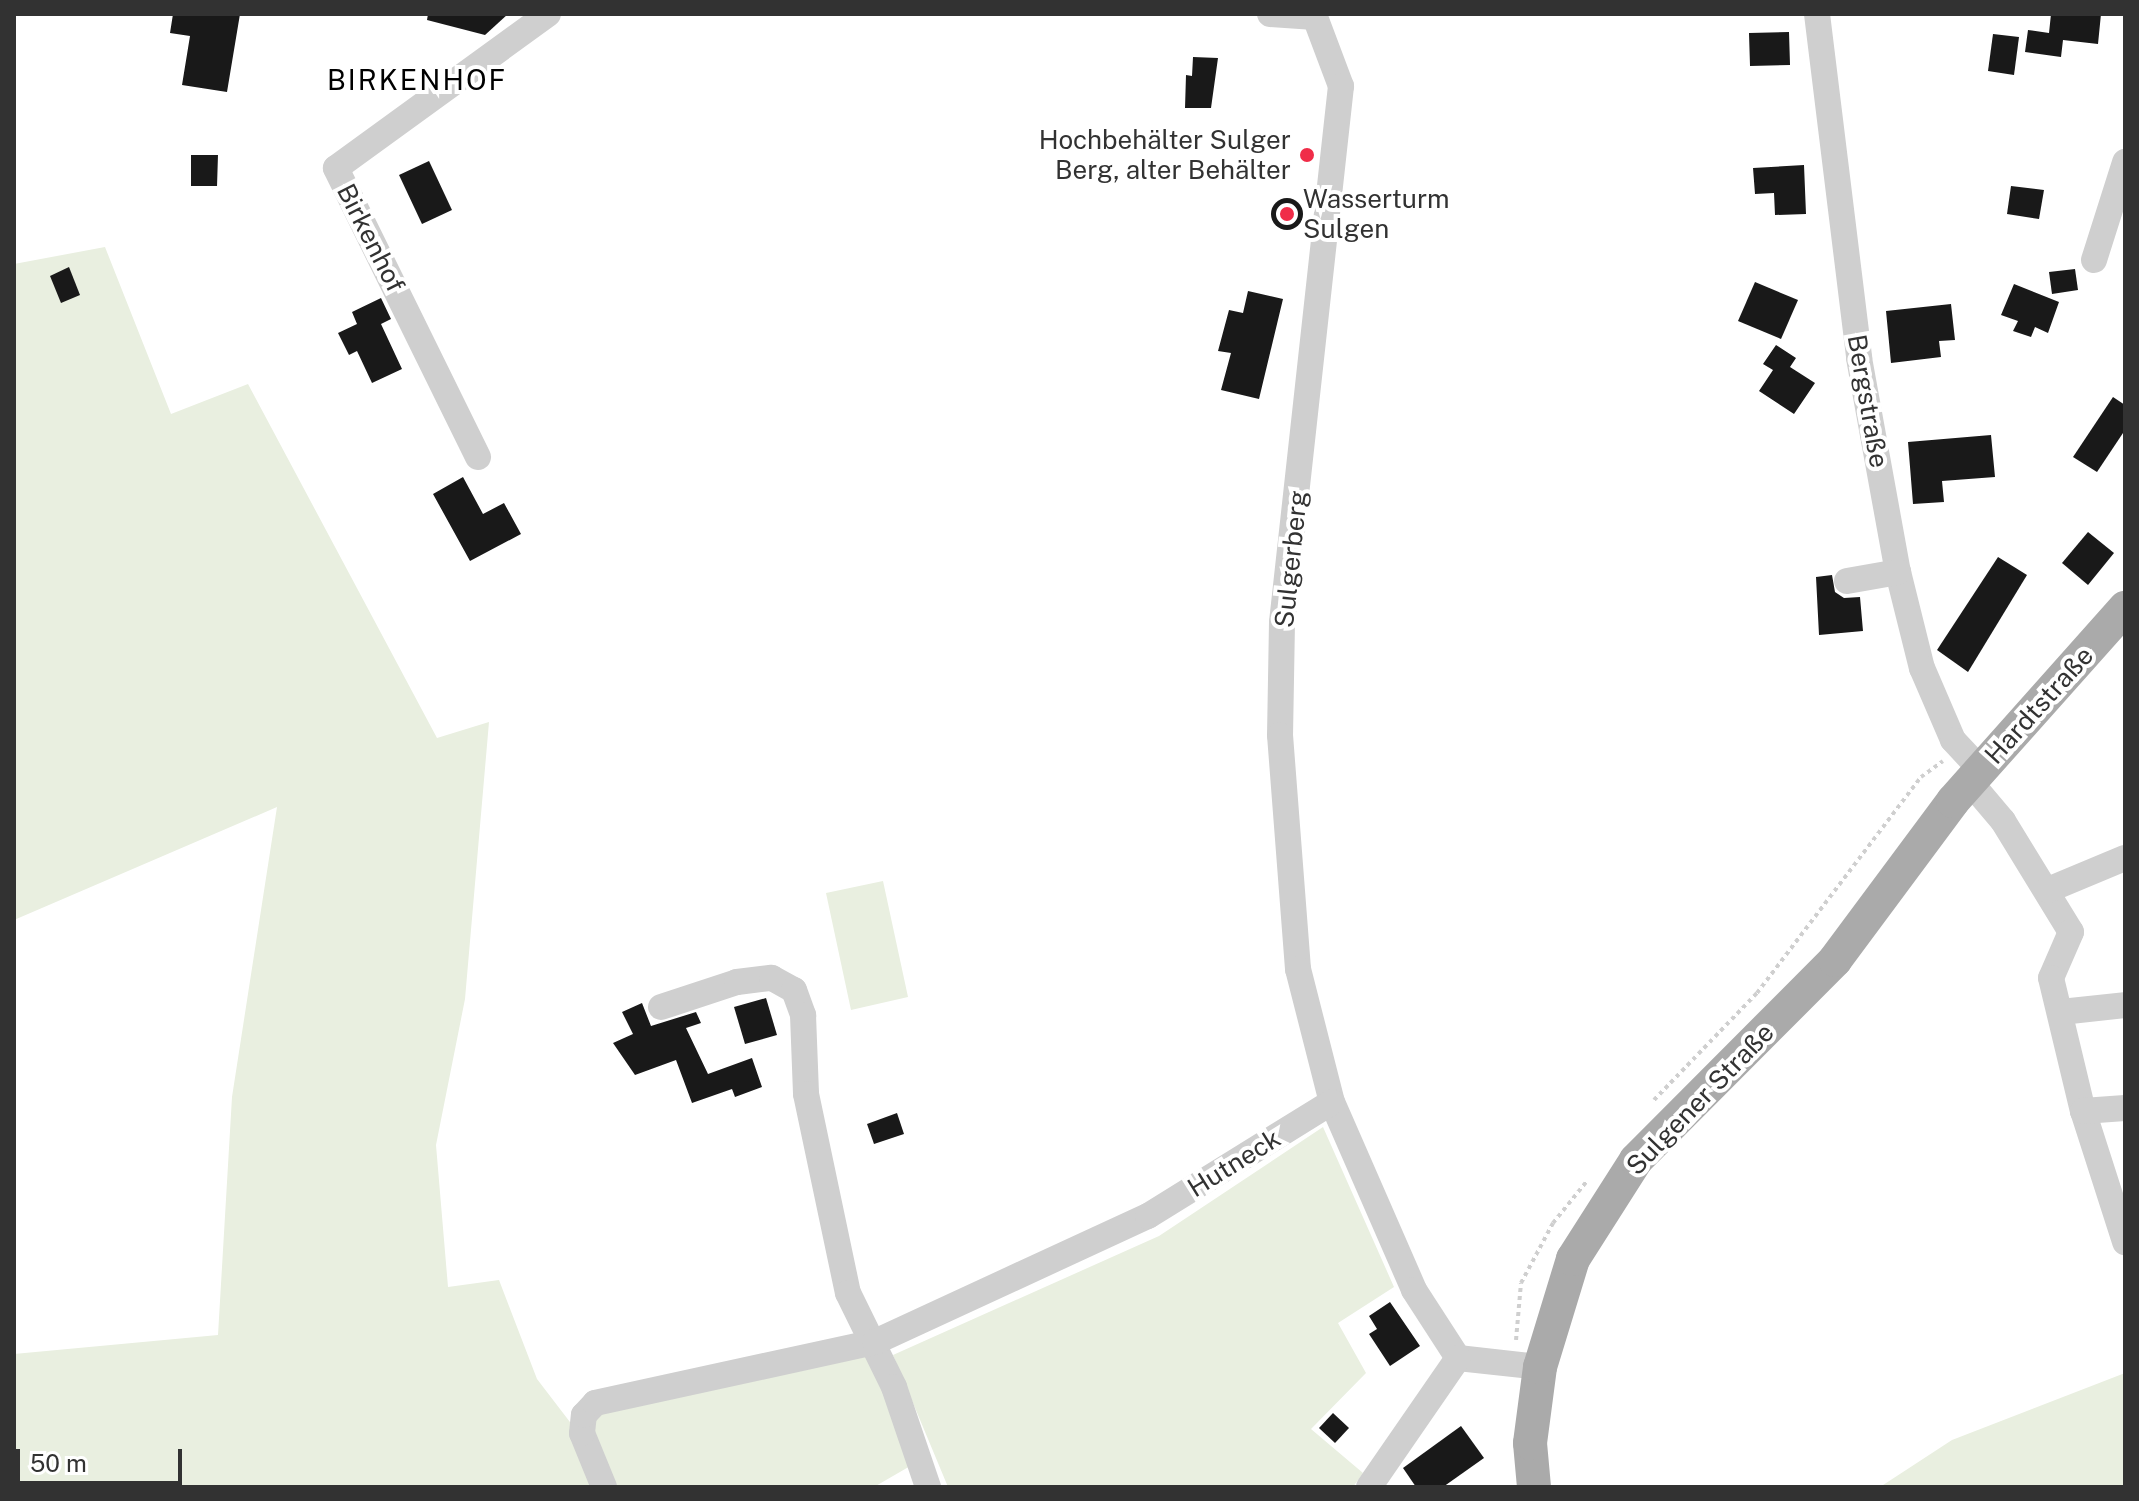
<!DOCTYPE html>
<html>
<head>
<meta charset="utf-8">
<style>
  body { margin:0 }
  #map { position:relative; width:2139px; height:1501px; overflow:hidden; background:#fff; font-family:"Public Sans",sans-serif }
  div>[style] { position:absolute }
  .green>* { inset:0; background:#e9efe0 }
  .building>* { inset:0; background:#191919 }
  .round { border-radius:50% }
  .path>* { height:4px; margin-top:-2px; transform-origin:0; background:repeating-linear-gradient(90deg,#cfcfcf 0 4px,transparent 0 8px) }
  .minor>* { height:26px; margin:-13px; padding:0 13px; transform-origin:13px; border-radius:13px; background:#cfcfcf }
  .major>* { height:34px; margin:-17px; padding:0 17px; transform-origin:17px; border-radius:17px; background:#aaa }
  .dots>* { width:22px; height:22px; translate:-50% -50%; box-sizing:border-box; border:4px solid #fff; border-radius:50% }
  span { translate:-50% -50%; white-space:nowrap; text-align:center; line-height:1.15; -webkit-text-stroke:8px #fff; paint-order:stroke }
  .poi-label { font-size:26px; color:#323232 }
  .right { translate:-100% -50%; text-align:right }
  .left { translate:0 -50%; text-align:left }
  .street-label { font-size:26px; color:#323232 }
  .neighbourhood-label { font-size:28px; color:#000; letter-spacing:2px }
  .frame { position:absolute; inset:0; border:16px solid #323232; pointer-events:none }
  .scale { position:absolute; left:16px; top:1449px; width:166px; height:36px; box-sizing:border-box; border:4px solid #323232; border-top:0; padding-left:10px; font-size:24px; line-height:28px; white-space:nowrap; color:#323232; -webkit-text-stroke:6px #fff; paint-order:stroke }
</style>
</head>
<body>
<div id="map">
  <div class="green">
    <i style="clip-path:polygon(105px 247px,171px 414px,248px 384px,437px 738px,489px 722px,465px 999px,436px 1145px,448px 1287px,499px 1280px,537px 1379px,573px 1426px,594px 1487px,14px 1487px,14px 1354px,218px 1335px,232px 1097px,277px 807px,14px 920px,14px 264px)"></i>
    <i style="clip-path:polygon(883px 881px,908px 997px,851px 1010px,826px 893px)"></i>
    <i style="clip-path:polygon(1323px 1127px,1394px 1287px,1338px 1323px,1366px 1373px,1311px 1429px,1363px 1473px,1353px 1487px,948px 1487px,893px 1355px,1159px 1236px)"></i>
    <i style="clip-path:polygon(872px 1349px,912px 1465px,874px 1487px,614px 1487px,590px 1434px,597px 1405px)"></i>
    <i style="clip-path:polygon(2125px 1373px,2125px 1487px,1880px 1487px,1952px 1440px)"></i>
  </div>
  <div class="building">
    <i style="clip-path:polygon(173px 14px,240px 14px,227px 92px,182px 85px,190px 36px,170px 33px)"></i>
    <i style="clip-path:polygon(428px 14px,508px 14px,485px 35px,427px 20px)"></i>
    <i style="clip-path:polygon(2051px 14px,2101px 14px,2098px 44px,2063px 40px,2061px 57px,2025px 52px,2028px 30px,2049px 33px)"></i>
    <i style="clip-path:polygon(1789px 32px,1790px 65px,1750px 66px,1749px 33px)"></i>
    <i style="clip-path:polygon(1993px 34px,2019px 37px,2014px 75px,1988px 71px)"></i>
    <i style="clip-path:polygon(1193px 57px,1218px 58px,1211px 108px,1185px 108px,1186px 75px,1192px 76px)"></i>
    <i style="clip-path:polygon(191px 155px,218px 155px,217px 186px,191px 186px)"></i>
    <i style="clip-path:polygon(429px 161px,452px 210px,422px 224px,399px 175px)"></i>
    <i style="clip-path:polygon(1804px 165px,1806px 214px,1775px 215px,1774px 193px,1755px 194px,1753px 168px)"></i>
    <i style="clip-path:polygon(2011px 186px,2044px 190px,2039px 219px,2007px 214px)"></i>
    <i class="round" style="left:1271px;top:198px;width:32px;height:32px"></i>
    <i style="clip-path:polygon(69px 267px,80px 295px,61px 303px,50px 276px)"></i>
    <i style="clip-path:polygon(2075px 269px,2078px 290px,2052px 294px,2049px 272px)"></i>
    <i style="clip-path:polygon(1755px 282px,1798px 300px,1781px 339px,1738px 321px)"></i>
    <i style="clip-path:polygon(2014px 284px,2059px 302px,2048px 333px,2035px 327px,2031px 337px,2013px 331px,2018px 321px,2001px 315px)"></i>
    <i style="clip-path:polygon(1248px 291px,1283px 299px,1259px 399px,1221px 390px,1231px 353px,1218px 351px,1229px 310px,1243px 313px)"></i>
    <i style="clip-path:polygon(381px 298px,391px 319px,381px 324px,402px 369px,372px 383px,357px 351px,349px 355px,338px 333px,357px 324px,352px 312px)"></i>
    <i style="clip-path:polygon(1951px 304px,1955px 340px,1939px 341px,1941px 357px,1891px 363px,1886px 311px)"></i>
    <i style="clip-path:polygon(1776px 345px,1796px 358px,1790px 367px,1815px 383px,1794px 414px,1759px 391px,1773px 370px,1763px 364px)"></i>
    <i style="clip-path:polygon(2113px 397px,2125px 405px,2125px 430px,2097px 472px,2073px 457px)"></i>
    <i style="clip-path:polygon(1991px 435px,1995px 477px,1942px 481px,1944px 502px,1913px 504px,1908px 442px)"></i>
    <i style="clip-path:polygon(463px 477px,483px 514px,504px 503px,521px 534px,470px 561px,433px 494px)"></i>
    <i style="clip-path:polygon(2088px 532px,2114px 553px,2088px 585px,2062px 563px)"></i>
    <i style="clip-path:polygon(1998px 557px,2027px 575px,1968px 672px,1937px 650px)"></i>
    <i style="clip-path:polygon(1832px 575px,1835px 592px,1844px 598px,1860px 597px,1863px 631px,1819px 635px,1816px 577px)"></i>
    <i style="clip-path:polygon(766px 998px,777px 1035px,745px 1044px,734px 1007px)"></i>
    <i style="clip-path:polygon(642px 1003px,651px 1026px,696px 1012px,701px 1023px,686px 1028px,708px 1074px,752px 1058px,762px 1087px,735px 1097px,732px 1089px,692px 1103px,676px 1060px,635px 1075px,613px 1043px,633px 1034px,622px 1012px)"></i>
    <i style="clip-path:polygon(897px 1113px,904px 1134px,874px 1144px,867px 1124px)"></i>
    <i style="clip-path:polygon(1390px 1302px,1420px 1346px,1390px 1366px,1369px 1334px,1377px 1329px,1369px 1316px)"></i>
    <i style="clip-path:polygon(1333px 1413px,1349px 1428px,1335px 1443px,1319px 1428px)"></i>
    <i style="clip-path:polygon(1461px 1426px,1484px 1458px,1443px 1487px,1416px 1487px,1403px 1468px)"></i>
  </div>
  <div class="path">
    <i style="left:1654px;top:1100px;width:149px;rotate:-46.1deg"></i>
    <i style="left:1757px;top:993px;width:271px;rotate:-52.8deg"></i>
    <i style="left:1921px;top:777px;width:27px;rotate:-36deg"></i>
    <i style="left:1516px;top:1340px;width:57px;rotate:-85deg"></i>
    <i style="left:1521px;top:1283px;width:68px;rotate:-61.9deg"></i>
    <i style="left:1553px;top:1223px;width:54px;rotate:-51deg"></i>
  </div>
  <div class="minor">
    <i style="left:1270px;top:14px;width:45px;rotate:3.8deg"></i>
    <i style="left:1817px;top:14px;width:347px;rotate:83deg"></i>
    <i style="left:1859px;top:358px;width:218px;rotate:79.7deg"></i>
    <i style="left:1898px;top:572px;width:99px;rotate:76deg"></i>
    <i style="left:1922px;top:668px;width:78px;rotate:66.7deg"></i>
    <i style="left:1953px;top:740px;width:41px;rotate:47deg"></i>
    <i style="left:1315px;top:17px;width:74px;rotate:69.4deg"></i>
    <i style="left:1341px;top:86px;width:539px;rotate:96.28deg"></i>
    <i style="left:1282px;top:622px;width:113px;rotate:91deg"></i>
    <i style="left:1280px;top:735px;width:235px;rotate:85.6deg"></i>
    <i style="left:1298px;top:969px;width:137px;rotate:75.7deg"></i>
    <i style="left:1332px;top:1102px;width:205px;rotate:66.4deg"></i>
    <i style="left:1414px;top:1290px;width:81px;rotate:57.1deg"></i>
    <i style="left:1458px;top:1358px;width:82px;rotate:6.3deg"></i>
    <i style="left:2094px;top:260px;width:103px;rotate:-72.4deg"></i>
    <i style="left:478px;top:457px;width:322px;rotate:-116.2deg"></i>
    <i style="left:336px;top:168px;width:262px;rotate:-36deg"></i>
    <i style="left:1847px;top:581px;width:52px;rotate:-10deg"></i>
    <i style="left:1970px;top:782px;width:51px;rotate:49.8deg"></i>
    <i style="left:2003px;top:821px;width:130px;rotate:58.5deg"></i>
    <i style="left:2071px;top:932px;width:50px;rotate:113.5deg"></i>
    <i style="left:2051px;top:978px;width:137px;rotate:76.5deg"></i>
    <i style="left:2083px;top:1111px;width:138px;rotate:72.2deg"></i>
    <i style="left:2048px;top:890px;width:83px;rotate:-22.6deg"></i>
    <i style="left:661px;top:1007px;width:80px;rotate:-18.2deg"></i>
    <i style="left:737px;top:982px;width:35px;rotate:-7deg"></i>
    <i style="left:772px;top:978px;width:25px;rotate:29deg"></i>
    <i style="left:794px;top:990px;width:27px;rotate:70deg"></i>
    <i style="left:803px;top:1015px;width:79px;rotate:87.8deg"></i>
    <i style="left:806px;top:1094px;width:203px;rotate:78.1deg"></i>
    <i style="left:848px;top:1293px;width:105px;rotate:63.9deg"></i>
    <i style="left:894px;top:1387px;width:106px;rotate:71.2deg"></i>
    <i style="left:2061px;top:1012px;width:64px;rotate:-6.2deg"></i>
    <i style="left:2083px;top:1111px;width:42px;rotate:-4.1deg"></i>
    <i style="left:604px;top:1487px;width:58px;rotate:-112.2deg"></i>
    <i style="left:582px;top:1433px;width:18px;rotate:-84deg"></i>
    <i style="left:584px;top:1415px;width:16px;rotate:-47deg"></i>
    <i style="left:595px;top:1403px;width:287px;rotate:-12.3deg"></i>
    <i style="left:875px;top:1342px;width:301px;rotate:-24.8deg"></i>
    <i style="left:1148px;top:1216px;width:216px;rotate:-31.8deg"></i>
    <i style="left:1369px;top:1487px;width:157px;rotate:-55.4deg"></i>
  </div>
  <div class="major">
    <i style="left:1534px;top:1487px;width:44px;rotate:-95.2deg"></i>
    <i style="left:1530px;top:1443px;width:77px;rotate:-82.5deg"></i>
    <i style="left:1540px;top:1367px;width:113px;rotate:-73deg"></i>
    <i style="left:1573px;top:1259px;width:117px;rotate:-57.5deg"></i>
    <i style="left:1636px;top:1160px;width:282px;rotate:-45.1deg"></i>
    <i style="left:1835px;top:960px;width:198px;rotate:-53.4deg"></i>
    <i style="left:1953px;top:801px;width:259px;rotate:-48.3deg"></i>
  </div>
  <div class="dots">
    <i style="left:1307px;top:155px;background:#f02c48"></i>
    <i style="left:1287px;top:214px;background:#f02c48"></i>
  </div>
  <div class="poi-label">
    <span class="right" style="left:1291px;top:155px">Hochbehälter Sulger<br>Berg, alter Behälter</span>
    <span class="left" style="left:1303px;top:214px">Wasserturm<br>Sulgen</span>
  </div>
  <div class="street-label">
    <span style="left:371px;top:238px;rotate:63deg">Birkenhof</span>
    <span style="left:1868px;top:401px;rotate:80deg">Bergstraße</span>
    <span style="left:1291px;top:559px;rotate:-84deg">Sulgerberg</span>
    <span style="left:2039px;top:705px;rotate:-48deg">Hardtstraße</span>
    <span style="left:1700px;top:1099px;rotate:-46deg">Sulgener Straße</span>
    <span style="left:1234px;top:1163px;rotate:-32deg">Hutneck</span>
  </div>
  <div class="neighbourhood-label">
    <span style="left:417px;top:80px">BIRKENHOF</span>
  </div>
  <div class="frame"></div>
  <div class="scale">50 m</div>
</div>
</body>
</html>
